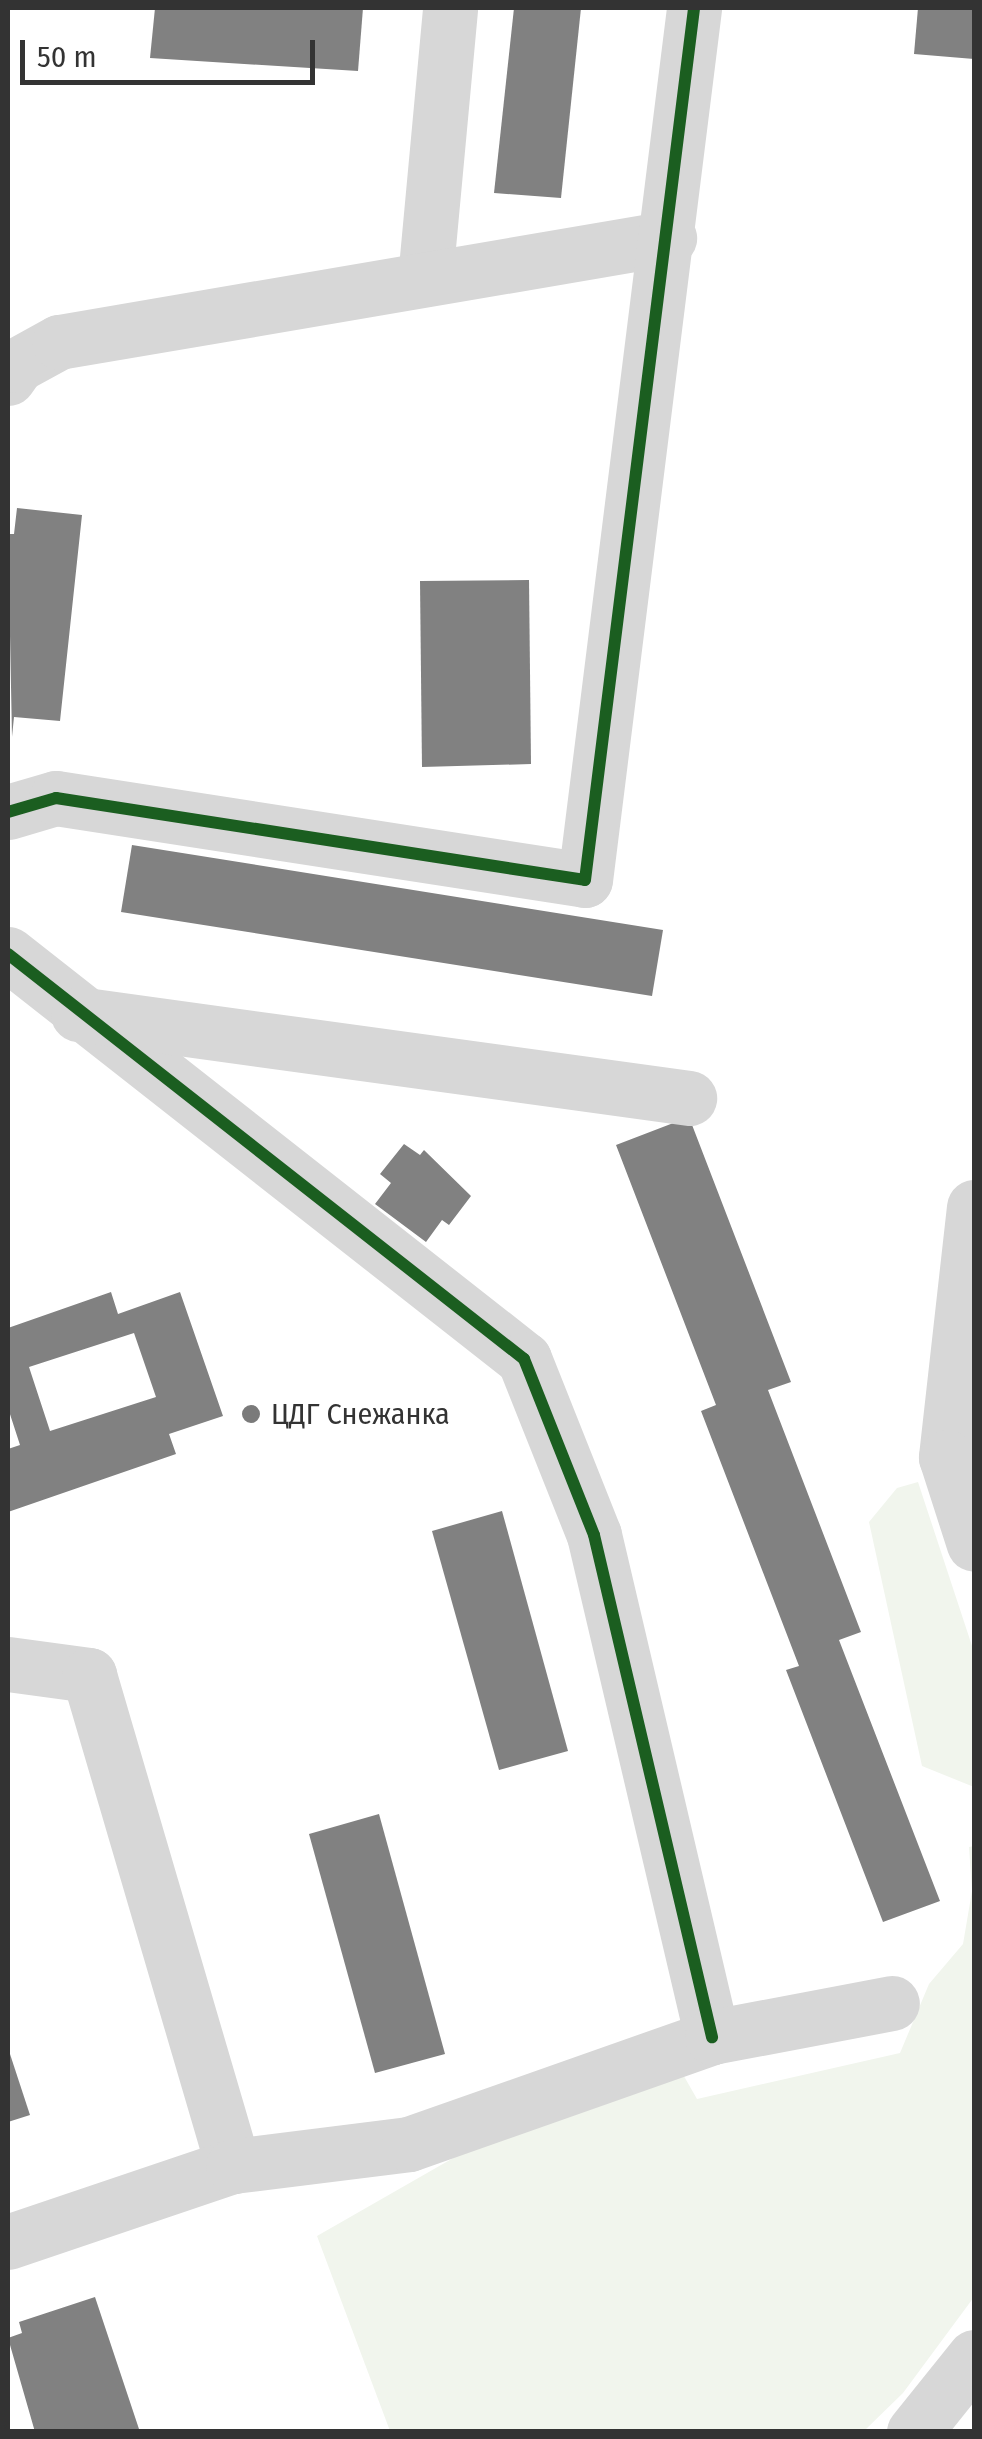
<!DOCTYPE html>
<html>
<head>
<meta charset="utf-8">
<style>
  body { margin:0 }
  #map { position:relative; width:982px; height:2439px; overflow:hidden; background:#fff; font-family:"Fira Sans Condensed",sans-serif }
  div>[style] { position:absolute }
  .green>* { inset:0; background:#f1f5ed }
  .building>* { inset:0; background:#818181 }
  .minor>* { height:55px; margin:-27.5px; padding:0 27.5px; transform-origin:27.5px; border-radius:27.5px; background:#d7d7d7 }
  .cycleway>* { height:12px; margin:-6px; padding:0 6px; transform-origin:6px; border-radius:6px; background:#1b5e20 }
  .dots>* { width:28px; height:28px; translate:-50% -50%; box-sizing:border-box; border:5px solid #fff; border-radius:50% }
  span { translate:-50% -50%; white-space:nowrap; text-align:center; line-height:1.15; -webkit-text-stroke:10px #fff; paint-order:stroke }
  .poi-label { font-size:30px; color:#333 }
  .left { translate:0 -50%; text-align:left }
  .frame { position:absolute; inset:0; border:10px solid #333; pointer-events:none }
  .scale { position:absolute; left:20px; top:40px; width:295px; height:45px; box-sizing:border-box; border:5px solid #333; border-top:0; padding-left:12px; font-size:30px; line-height:35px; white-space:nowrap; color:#333; -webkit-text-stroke:8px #fff; paint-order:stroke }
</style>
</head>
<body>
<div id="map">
  <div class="green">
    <i style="clip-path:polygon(918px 1482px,974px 1652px,974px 1787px,922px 1766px,869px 1522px,897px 1488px)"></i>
    <i style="clip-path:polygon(974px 1846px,974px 2297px,903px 2393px,864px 2431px,390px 2431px,317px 2236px,462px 2153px,681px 2071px,697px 2099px,900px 2053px,929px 1984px,963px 1944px,972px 1891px,969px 1847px)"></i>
  </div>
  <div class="building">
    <i style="clip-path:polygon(155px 8px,363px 8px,358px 71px,150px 58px)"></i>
    <i style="clip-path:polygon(514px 8px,581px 8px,561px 198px,494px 193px)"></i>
    <i style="clip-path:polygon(918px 8px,974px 8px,974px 59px,914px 54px)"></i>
    <i style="clip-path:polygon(17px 508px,82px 515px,60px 721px,14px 717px,12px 737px,8px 534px,14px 534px)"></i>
    <i style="clip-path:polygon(529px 580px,531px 764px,422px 767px,420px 581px)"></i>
    <i style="clip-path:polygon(132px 845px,663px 930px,652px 996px,121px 912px)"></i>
    <i style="clip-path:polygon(689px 1117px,791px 1382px,768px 1390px,861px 1632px,839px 1640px,940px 1901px,883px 1922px,786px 1670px,799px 1666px,701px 1411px,716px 1405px,616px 1145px)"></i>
    <i style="clip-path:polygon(404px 1144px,420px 1155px,424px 1150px,471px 1196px,449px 1225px,442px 1220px,426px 1242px,375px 1204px,391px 1183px,380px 1174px)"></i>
    <i style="clip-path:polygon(evenodd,111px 1292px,118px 1314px,180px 1292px,223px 1416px,169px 1434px,176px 1454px,8px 1512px,8px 1449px,20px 1445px,8px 1408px,8px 1328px,111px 1292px,134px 1333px,156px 1397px,50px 1431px,29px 1367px,134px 1333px)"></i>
    <i style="clip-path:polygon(502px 1511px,568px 1751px,499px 1770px,432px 1531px)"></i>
    <i style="clip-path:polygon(379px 1814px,445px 2054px,375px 2073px,309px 1834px)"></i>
    <i style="clip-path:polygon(8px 2048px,30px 2115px,8px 2122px)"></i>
    <i style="clip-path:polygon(95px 2297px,140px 2432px,35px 2432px,8px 2338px,22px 2333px,19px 2322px)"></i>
  </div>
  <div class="minor">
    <i style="left:425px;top:279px;width:272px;rotate:-84.7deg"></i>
    <i style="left:8px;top:378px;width:16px;rotate:-55deg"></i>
    <i style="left:17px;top:365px;width:48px;rotate:-28.7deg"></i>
    <i style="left:59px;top:342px;width:619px;rotate:-9.68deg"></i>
    <i style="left:8px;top:812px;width:50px;rotate:-16.3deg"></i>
    <i style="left:56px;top:798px;width:535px;rotate:8.81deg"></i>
    <i style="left:585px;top:880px;width:879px;rotate:-82.87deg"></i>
    <i style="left:8px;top:954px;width:656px;rotate:38.13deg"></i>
    <i style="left:524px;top:1359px;width:189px;rotate:68.3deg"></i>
    <i style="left:594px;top:1535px;width:516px;rotate:76.77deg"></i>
    <i style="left:78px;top:1014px;width:617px;rotate:7.83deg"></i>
    <i style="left:974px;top:1207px;width:252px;rotate:96.4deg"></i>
    <i style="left:946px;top:1457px;width:91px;rotate:72.2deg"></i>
    <i style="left:8px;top:1664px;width:82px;rotate:7.7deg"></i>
    <i style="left:89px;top:1675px;width:512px;rotate:73.65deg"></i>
    <i style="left:8px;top:2242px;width:237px;rotate:-18.7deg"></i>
    <i style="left:233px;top:2166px;width:177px;rotate:-7.1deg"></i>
    <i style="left:409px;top:2144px;width:321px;rotate:-19.4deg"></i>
    <i style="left:712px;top:2037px;width:183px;rotate:-10.7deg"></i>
    <i style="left:914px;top:2432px;width:96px;rotate:-51.3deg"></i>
  </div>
  <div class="cycleway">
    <i style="left:8px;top:812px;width:50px;rotate:-16.3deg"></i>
    <i style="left:56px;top:798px;width:535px;rotate:8.81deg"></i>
    <i style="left:585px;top:880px;width:879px;rotate:-82.87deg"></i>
    <i style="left:8px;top:954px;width:656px;rotate:38.13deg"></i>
    <i style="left:524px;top:1359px;width:189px;rotate:68.3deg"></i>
    <i style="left:594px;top:1535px;width:516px;rotate:76.77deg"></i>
  </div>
  <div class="dots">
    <i style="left:251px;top:1414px;background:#7a7a7a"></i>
  </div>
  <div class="poi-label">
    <span class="left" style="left:271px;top:1414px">ЦДГ Снежанка</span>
  </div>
  <div class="frame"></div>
  <div class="scale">50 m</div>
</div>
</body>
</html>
